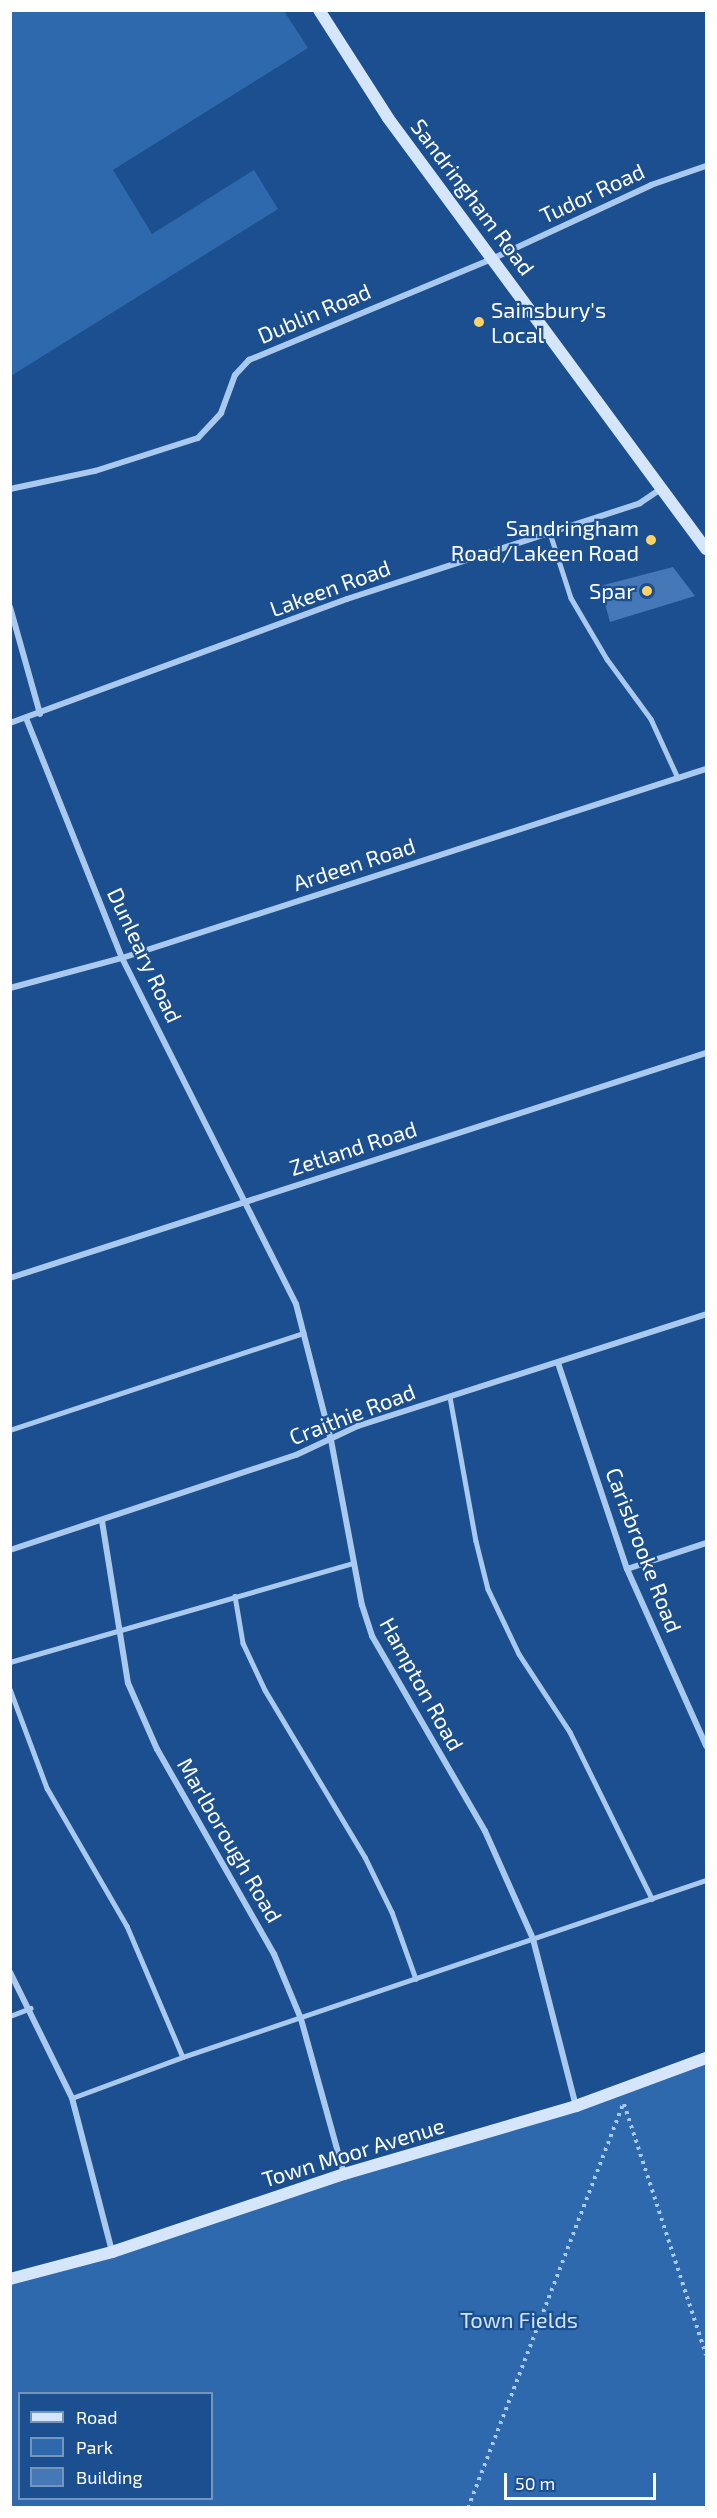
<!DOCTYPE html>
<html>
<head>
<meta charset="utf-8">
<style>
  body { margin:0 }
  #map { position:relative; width:717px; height:2518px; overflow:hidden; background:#1b4f8f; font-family:"Exo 2",sans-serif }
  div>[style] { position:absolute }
  .green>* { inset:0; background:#2e69ad }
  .building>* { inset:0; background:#4478b7 }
  .path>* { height:4px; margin-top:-2px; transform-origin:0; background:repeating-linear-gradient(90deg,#a9c9ee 0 3px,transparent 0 7.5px) }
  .lane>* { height:4.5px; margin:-2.25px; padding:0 2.25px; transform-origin:2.25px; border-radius:2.25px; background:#a9c9ee }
  .street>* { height:6px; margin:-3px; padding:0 3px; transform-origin:3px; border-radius:3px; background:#a9c9ee }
  .secondary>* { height:12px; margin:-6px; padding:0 6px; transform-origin:6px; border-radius:6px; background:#d6e6fa }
  .dots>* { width:16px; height:16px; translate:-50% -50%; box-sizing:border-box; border:3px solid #1b4f8f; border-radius:50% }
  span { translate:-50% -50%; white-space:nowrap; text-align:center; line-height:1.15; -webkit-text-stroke:4.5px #1b4f8f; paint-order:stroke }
  .street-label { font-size:22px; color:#fff }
  .poi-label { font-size:22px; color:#fff }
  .left { translate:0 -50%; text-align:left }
  .right { translate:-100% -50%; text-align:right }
  .park-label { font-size:22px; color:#cfe3fa }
  .frame { position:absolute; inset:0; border:12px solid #fff; pointer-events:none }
  .legend { position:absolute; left:18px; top:2392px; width:195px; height:108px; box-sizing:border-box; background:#1b4f8f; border:2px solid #7695bc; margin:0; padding:8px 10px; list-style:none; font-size:18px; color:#fff }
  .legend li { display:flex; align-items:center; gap:12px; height:30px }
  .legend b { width:30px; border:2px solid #7695bc }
  .scale { position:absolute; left:504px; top:2473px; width:152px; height:27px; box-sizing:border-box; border:3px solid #fff; border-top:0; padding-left:8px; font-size:18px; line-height:21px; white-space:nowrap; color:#fff; -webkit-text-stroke:4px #1b4f8f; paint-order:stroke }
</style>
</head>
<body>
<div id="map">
  <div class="green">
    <i style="clip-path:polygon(11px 10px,284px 11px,308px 48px,113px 170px,152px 234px,254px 170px,278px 209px,11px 376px)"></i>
    <i style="clip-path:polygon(evenodd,706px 2062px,706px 2507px,11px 2508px,11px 2279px,706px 2062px,20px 2394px,212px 2394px,212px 2498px,20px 2498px,20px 2394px)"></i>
  </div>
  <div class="building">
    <i style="clip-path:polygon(673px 567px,695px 596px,610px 622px,600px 586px)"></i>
  </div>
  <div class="path">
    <i style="left:624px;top:2104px;width:264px;rotate:71.9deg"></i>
    <i style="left:468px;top:2508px;width:432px;rotate:-69deg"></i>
  </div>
  <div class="lane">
    <i style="left:550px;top:533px;width:68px;rotate:72.1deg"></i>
    <i style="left:571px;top:598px;width:71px;rotate:59.5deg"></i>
    <i style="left:607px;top:659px;width:74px;rotate:53.7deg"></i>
    <i style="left:651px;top:719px;width:65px;rotate:65.4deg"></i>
    <i style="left:450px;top:1397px;width:146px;rotate:79.8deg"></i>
    <i style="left:476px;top:1541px;width:49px;rotate:76deg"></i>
    <i style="left:488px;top:1589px;width:72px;rotate:64.5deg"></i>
    <i style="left:519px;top:1654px;width:93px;rotate:56.8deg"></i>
    <i style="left:570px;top:1732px;width:186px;rotate:63.8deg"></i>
    <i style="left:10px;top:1430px;width:309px;rotate:-18.3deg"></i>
    <i style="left:235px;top:1596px;width:48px;rotate:80.3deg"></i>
    <i style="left:243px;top:1643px;width:52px;rotate:64.9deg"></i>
    <i style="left:265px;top:1690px;width:195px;rotate:59.1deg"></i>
    <i style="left:365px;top:1857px;width:61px;rotate:63.9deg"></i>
    <i style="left:392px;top:1912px;width:71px;rotate:70.3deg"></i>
    <i style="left:10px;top:1662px;width:358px;rotate:-16.1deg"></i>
    <i style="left:10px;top:1689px;width:106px;rotate:69.5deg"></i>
    <i style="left:47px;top:1788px;width:160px;rotate:59.9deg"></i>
    <i style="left:127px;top:1926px;width:142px;rotate:66.9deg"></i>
    <i style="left:10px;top:2016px;width:22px;rotate:-21deg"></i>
    <i style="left:72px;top:2098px;width:118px;rotate:-20.3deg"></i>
    <i style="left:183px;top:2057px;width:552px;rotate:-18.7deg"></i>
  </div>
  <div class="street">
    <i style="left:10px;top:489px;width:87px;rotate:-12deg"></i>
    <i style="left:95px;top:471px;width:108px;rotate:-17.8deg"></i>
    <i style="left:198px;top:438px;width:34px;rotate:-47deg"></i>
    <i style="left:221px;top:413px;width:40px;rotate:-69.8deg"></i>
    <i style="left:235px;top:375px;width:21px;rotate:-47deg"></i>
    <i style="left:249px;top:360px;width:265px;rotate:-22.6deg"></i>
    <i style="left:494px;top:258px;width:173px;rotate:-24.9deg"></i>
    <i style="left:651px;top:185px;width:58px;rotate:-19.1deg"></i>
    <i style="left:10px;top:607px;width:111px;rotate:74.3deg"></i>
    <i style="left:26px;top:718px;width:258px;rotate:68.2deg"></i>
    <i style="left:122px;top:958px;width:387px;rotate:63.3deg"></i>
    <i style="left:296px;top:1304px;width:140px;rotate:75.6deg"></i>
    <i style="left:331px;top:1440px;width:168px;rotate:79.4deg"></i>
    <i style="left:362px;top:1605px;width:33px;rotate:72deg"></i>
    <i style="left:372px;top:1636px;width:225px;rotate:59.9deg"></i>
    <i style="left:485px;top:1831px;width:118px;rotate:66deg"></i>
    <i style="left:533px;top:1939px;width:172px;rotate:75.6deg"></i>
    <i style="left:10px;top:723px;width:359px;rotate:-20.2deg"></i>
    <i style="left:347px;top:599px;width:308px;rotate:-18.1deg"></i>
    <i style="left:640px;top:503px;width:25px;rotate:-34deg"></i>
    <i style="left:10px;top:988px;width:116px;rotate:-15deg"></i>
    <i style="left:122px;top:958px;width:614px;rotate:-17.93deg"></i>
    <i style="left:10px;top:1278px;width:731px;rotate:-17.91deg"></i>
    <i style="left:558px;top:1363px;width:217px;rotate:71.5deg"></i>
    <i style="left:627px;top:1569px;width:194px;rotate:65.9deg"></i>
    <i style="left:102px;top:1521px;width:164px;rotate:80.9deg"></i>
    <i style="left:128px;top:1683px;width:72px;rotate:66.3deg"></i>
    <i style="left:157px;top:1749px;width:236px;rotate:60.3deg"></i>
    <i style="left:274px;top:1954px;width:70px;rotate:67.4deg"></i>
    <i style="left:301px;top:2019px;width:161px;rotate:74.5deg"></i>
    <i style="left:10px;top:1550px;width:301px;rotate:-18.4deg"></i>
    <i style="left:296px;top:1455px;width:68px;rotate:-25.1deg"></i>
    <i style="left:358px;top:1426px;width:366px;rotate:-17.8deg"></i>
    <i style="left:627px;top:1569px;width:83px;rotate:-18.2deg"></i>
    <i style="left:10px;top:1972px;width:140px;rotate:63.8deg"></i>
    <i style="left:72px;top:2098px;width:159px;rotate:75.4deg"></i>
  </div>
  <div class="secondary">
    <i style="left:319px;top:10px;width:128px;rotate:57.4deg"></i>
    <i style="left:388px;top:118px;width:536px;rotate:53.58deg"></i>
    <i style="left:10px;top:2279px;width:106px;rotate:-14.8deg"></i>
    <i style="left:112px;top:2252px;width:245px;rotate:-18.6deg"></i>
    <i style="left:344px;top:2174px;width:242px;rotate:-16.3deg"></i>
    <i style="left:576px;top:2106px;width:139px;rotate:-20.3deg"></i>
  </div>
  <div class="dots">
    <i style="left:479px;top:322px;background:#ffd166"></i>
    <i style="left:651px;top:540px;background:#ffd166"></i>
    <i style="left:647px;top:591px;background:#ffd166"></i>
  </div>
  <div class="street-label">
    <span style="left:592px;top:193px;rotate:-25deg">Tudor Road</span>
    <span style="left:473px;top:197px;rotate:53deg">Sandringham Road</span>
    <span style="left:314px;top:313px;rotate:-23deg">Dublin Road</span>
    <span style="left:330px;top:588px;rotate:-20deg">Lakeen Road</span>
    <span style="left:354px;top:864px;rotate:-18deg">Ardeen Road</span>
    <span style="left:145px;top:955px;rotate:65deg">Dunleary Road</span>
    <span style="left:353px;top:1148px;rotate:-18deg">Zetland Road</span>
    <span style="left:352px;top:1414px;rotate:-21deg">Craithie Road</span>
    <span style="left:644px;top:1550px;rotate:69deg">Carisbrooke Road</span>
    <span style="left:422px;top:1684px;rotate:61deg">Hampton Road</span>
    <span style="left:230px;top:1840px;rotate:60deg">Marlborough Road</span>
    <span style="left:353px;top:2152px;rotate:-17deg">Town Moor Avenue</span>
  </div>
  <div class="poi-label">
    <span class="left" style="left:491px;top:322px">Sainsbury's<br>Local</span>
    <span class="right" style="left:639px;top:540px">Sandringham<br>Road/Lakeen Road</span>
    <span class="right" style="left:635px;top:591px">Spar</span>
  </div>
  <div class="park-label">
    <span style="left:519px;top:2320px">Town Fields</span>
  </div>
  <div class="frame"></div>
  <ul class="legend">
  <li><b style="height:8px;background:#d6e6fa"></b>Road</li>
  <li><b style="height:16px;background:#2e69ad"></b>Park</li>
  <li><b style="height:16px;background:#4478b7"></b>Building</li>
  </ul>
  <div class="scale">50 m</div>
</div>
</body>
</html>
